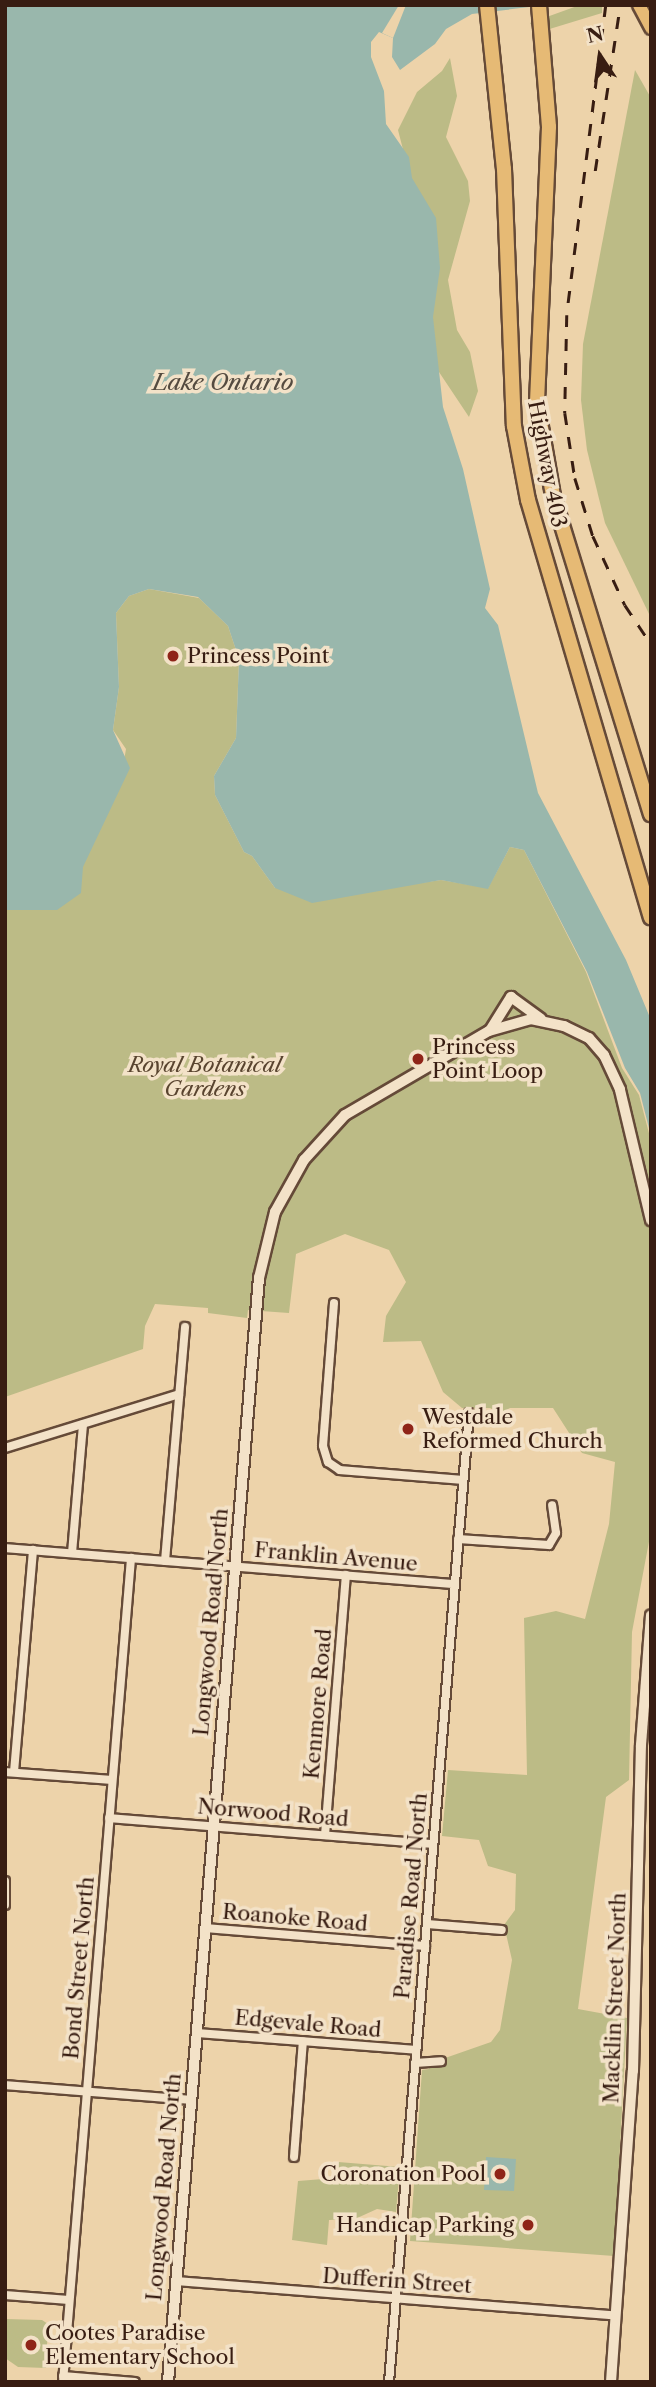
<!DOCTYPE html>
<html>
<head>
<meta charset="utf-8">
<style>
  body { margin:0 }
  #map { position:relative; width:656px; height:2387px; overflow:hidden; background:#edd3aa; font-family:"Libre Caslon Text",serif }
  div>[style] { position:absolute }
  .green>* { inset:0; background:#bcbb86 }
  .water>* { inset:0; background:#99b7ac }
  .pier>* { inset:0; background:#edd3aa }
  .roads { filter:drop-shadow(2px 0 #654a38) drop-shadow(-2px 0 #654a38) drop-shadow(0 2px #654a38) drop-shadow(0 -2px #654a38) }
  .street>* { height:8px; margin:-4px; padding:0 4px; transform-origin:4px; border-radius:4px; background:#f3e2c8 }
  .secondary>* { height:10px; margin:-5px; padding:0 5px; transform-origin:5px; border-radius:5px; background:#f3e2c8 }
  .primary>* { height:12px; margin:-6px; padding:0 6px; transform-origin:6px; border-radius:6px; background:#e6ba75 }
  .highway>* { height:14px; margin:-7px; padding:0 7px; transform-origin:7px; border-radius:7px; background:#e6ba75 }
  .rail>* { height:2.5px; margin-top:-1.25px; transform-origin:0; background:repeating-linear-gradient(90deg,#381d12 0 12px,transparent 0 24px) }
  .dots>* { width:19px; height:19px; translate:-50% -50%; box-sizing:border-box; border:4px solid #f3e2c8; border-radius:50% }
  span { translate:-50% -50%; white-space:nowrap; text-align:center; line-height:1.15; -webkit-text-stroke:7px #f3e2c8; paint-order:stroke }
  .street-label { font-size:21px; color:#381d12 }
  .poi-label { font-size:21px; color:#381d12 }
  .left { translate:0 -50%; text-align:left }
  .right { translate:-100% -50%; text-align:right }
  .park-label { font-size:21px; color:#59442f; font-style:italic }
  .water-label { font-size:23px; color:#554b40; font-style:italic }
  .frame { position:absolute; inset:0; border:7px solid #381d12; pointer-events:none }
  .north { position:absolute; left:565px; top:21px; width:70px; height:70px; -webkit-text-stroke:5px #f3e2c8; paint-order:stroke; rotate:347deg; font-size:19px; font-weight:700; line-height:28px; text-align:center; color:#381d12 }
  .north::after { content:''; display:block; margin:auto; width:24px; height:32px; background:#381d12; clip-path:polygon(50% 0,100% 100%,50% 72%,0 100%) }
</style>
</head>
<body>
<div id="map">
  <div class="green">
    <i style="clip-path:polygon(580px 5px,602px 5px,602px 13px,543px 31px,536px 31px,530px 23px)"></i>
    <i style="clip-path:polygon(450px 58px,457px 96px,446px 137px,468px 181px,470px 201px,448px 280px,457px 330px,470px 352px,478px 391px,469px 417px,437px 369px,416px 200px,398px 130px,417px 92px,442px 71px)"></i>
    <i style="clip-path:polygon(635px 70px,651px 98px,651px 618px,605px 523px,587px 450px,581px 400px,583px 344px)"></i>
    <i style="clip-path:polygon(149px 589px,199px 598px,228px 626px,239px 659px,236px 738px,214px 776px,215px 795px,244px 852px,252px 856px,275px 888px,393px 887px,441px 880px,488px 888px,510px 847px,524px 850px,586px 972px,622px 1068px,639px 1095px,651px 1141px,651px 1531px,632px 1632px,629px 1780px,606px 1797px,578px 2009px,627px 2018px,614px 2256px,410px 2241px,422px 2070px,429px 2069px,428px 2064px,491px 2042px,500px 2030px,512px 1960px,504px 1925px,515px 1910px,516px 1874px,488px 1866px,479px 1840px,442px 1836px,448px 1770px,527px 1775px,524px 1618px,556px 1611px,585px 1619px,609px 1524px,615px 1462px,582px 1453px,553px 1408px,510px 1408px,500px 1413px,490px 1408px,462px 1408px,443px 1392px,421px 1341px,383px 1342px,386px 1316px,406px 1282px,389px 1250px,345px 1234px,296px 1254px,289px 1313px,248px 1310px,247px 1318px,208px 1313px,208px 1308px,155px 1304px,145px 1326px,143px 1349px,5px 1397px,5px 901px,121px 778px,126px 749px,113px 730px,119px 687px,116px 613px,129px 596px)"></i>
    <i style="clip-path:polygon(338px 2162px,400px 2167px,396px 2212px,377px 2209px,355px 2219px,329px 2220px,327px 2245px,292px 2240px,298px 2181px,336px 2178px)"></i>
    <i style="clip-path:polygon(5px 2319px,42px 2320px,48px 2324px,46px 2368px,18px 2367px,5px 2358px)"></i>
  </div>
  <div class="water">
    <i style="clip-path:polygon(5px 5px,546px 5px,472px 14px,446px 29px,435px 44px,400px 70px,392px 57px,393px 38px,379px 32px,371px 42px,371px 57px,384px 91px,386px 124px,409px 157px,412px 178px,436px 218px,440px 268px,433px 317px,443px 407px,463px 469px,490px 589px,485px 608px,498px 625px,538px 793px,626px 960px,651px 1020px,651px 1136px,640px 1093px,625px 1068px,587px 972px,524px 850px,510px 847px,488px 889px,441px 880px,312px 903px,275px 888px,252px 856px,244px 852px,215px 795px,214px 776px,236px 738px,239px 659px,228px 626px,198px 597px,149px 589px,129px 596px,116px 613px,119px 687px,113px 730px,130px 768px,83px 867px,81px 893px,57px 910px,5px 910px)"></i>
    <i style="clip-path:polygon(486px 2157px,516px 2159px,514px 2191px,484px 2190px)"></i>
  </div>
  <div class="pier">
    <i style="clip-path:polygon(399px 5px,406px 5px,393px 38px,382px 33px)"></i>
  </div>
  <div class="roads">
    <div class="street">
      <i style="left:334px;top:1303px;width:143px;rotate:94.4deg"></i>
      <i style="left:323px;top:1446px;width:17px;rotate:73deg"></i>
      <i style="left:328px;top:1462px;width:14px;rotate:34deg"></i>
      <i style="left:340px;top:1470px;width:123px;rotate:4.6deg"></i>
      <i style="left:5px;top:1448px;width:182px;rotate:-17.2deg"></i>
      <i style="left:458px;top:1539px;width:91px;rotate:3.8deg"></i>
      <i style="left:549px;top:1545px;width:14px;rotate:-60deg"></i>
      <i style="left:556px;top:1533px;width:28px;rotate:-98deg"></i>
      <i style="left:5px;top:1548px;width:451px;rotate:4.6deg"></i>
      <i style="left:72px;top:1553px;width:129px;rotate:-85.1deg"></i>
      <i style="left:165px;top:1561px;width:235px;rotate:-85.1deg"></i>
      <i style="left:5px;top:1772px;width:107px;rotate:4.3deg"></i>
      <i style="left:14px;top:1772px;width:223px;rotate:-85.1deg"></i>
      <i style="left:109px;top:1818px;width:325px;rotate:4.6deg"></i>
      <i style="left:325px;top:1835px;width:261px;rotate:-85.4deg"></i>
      <i style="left:5px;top:1881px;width:24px;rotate:90deg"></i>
      <i style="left:427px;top:1924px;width:75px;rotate:4.6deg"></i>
      <i style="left:205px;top:1928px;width:221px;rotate:4.7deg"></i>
      <i style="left:197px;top:2033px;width:220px;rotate:4.4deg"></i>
      <i style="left:415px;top:2063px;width:26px;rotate:-4deg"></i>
      <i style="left:5px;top:2085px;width:187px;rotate:4.6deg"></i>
      <i style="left:294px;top:2157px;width:116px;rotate:-85.6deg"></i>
      <i style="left:176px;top:2281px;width:441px;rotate:4.5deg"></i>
      <i style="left:5px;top:2295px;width:64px;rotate:4.5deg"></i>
      <i style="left:63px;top:2376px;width:72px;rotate:4.8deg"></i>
      <i style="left:63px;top:2382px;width:827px;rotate:-85.28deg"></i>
      <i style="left:389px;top:2382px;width:972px;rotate:-85.28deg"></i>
    </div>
    <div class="secondary">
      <i style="left:491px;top:1029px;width:38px;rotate:-58deg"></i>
      <i style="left:511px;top:997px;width:37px;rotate:36deg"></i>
      <i style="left:168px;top:2382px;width:1108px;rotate:-85.29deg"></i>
      <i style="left:259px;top:1278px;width:68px;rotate:-76.4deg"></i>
      <i style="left:275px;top:1212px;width:60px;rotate:-60.9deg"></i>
      <i style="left:304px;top:1160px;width:61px;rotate:-47.7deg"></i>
      <i style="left:345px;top:1115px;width:167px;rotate:-30.3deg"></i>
      <i style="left:489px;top:1031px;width:44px;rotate:-15.9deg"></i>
      <i style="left:531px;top:1019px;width:34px;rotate:12deg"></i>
      <i style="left:564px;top:1026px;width:28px;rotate:26deg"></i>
      <i style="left:589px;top:1038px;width:23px;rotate:49deg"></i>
      <i style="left:604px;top:1055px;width:38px;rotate:65deg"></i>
      <i style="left:620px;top:1090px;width:134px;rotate:76.6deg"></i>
      <i style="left:611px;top:2382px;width:312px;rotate:-86deg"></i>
      <i style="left:633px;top:2071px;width:326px;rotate:-88.6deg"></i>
      <i style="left:641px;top:1745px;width:130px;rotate:-85.6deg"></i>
    </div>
    <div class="primary">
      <i style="left:639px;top:5px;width:26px;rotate:62deg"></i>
    </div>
    <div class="highway">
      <i style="left:487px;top:5px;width:165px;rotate:84.1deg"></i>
      <i style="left:504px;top:169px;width:257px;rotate:87.8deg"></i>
      <i style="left:514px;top:426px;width:75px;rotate:79.3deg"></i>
      <i style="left:528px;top:500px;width:435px;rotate:73.6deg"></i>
      <i style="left:539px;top:5px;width:122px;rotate:85.3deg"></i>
      <i style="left:549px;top:127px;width:277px;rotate:92.5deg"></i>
      <i style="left:537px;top:404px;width:93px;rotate:80.1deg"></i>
      <i style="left:553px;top:496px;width:333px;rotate:72.9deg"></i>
    </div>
  </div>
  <div class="rail">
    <i style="left:606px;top:5px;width:312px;rotate:97.2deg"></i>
    <i style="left:567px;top:315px;width:98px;rotate:91.2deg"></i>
    <i style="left:565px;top:413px;width:66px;rotate:81.3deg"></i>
    <i style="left:575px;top:478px;width:61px;rotate:72.8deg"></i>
    <i style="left:593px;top:536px;width:76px;rotate:65.1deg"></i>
    <i style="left:625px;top:605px;width:47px;rotate:56.3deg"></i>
    <i style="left:595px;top:171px;width:168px;rotate:-81.4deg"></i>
  </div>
  <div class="dots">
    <i style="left:173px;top:656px;background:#8f2418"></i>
    <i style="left:418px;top:1059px;background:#8f2418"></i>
    <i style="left:408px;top:1429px;background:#8f2418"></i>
    <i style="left:500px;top:2174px;background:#8f2418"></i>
    <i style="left:528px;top:2225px;background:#8f2418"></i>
    <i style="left:31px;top:2345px;background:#8f2418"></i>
  </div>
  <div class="street-label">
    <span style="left:547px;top:464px;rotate:79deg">Highway 403</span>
    <span style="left:336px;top:1557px;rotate:5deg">Franklin Avenue</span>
    <span style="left:211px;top:1622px;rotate:-85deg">Longwood Road North</span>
    <span style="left:318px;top:1704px;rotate:-85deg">Kenmore Road</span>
    <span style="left:273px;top:1813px;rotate:5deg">Norwood Road</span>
    <span style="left:411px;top:1896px;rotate:-85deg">Paradise Road North</span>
    <span style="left:295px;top:1918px;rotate:5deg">Roanoke Road</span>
    <span style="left:79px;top:1968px;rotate:-85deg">Bond Street North</span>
    <span style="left:615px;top:1998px;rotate:-88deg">Macklin Street North</span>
    <span style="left:308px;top:2024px;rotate:5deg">Edgevale Road</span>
    <span style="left:164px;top:2187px;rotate:-85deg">Longwood Road North</span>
    <span style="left:397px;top:2281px;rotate:4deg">Dufferin Street</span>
  </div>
  <div class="poi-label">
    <span class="left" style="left:187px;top:656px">Princess Point</span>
    <span class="left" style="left:432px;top:1059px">Princess<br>Point Loop</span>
    <span class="left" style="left:422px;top:1429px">Westdale<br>Reformed Church</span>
    <span class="right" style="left:486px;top:2174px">Coronation Pool</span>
    <span class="right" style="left:514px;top:2225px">Handicap Parking</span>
    <span class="left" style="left:45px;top:2345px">Cootes Paradise<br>Elementary School</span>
  </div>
  <div class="park-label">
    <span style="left:205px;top:1077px">Royal Botanical<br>Gardens</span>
  </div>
  <div class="water-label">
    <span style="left:223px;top:382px">Lake Ontario</span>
  </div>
  <div class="frame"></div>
  <div class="north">N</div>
</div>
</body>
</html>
